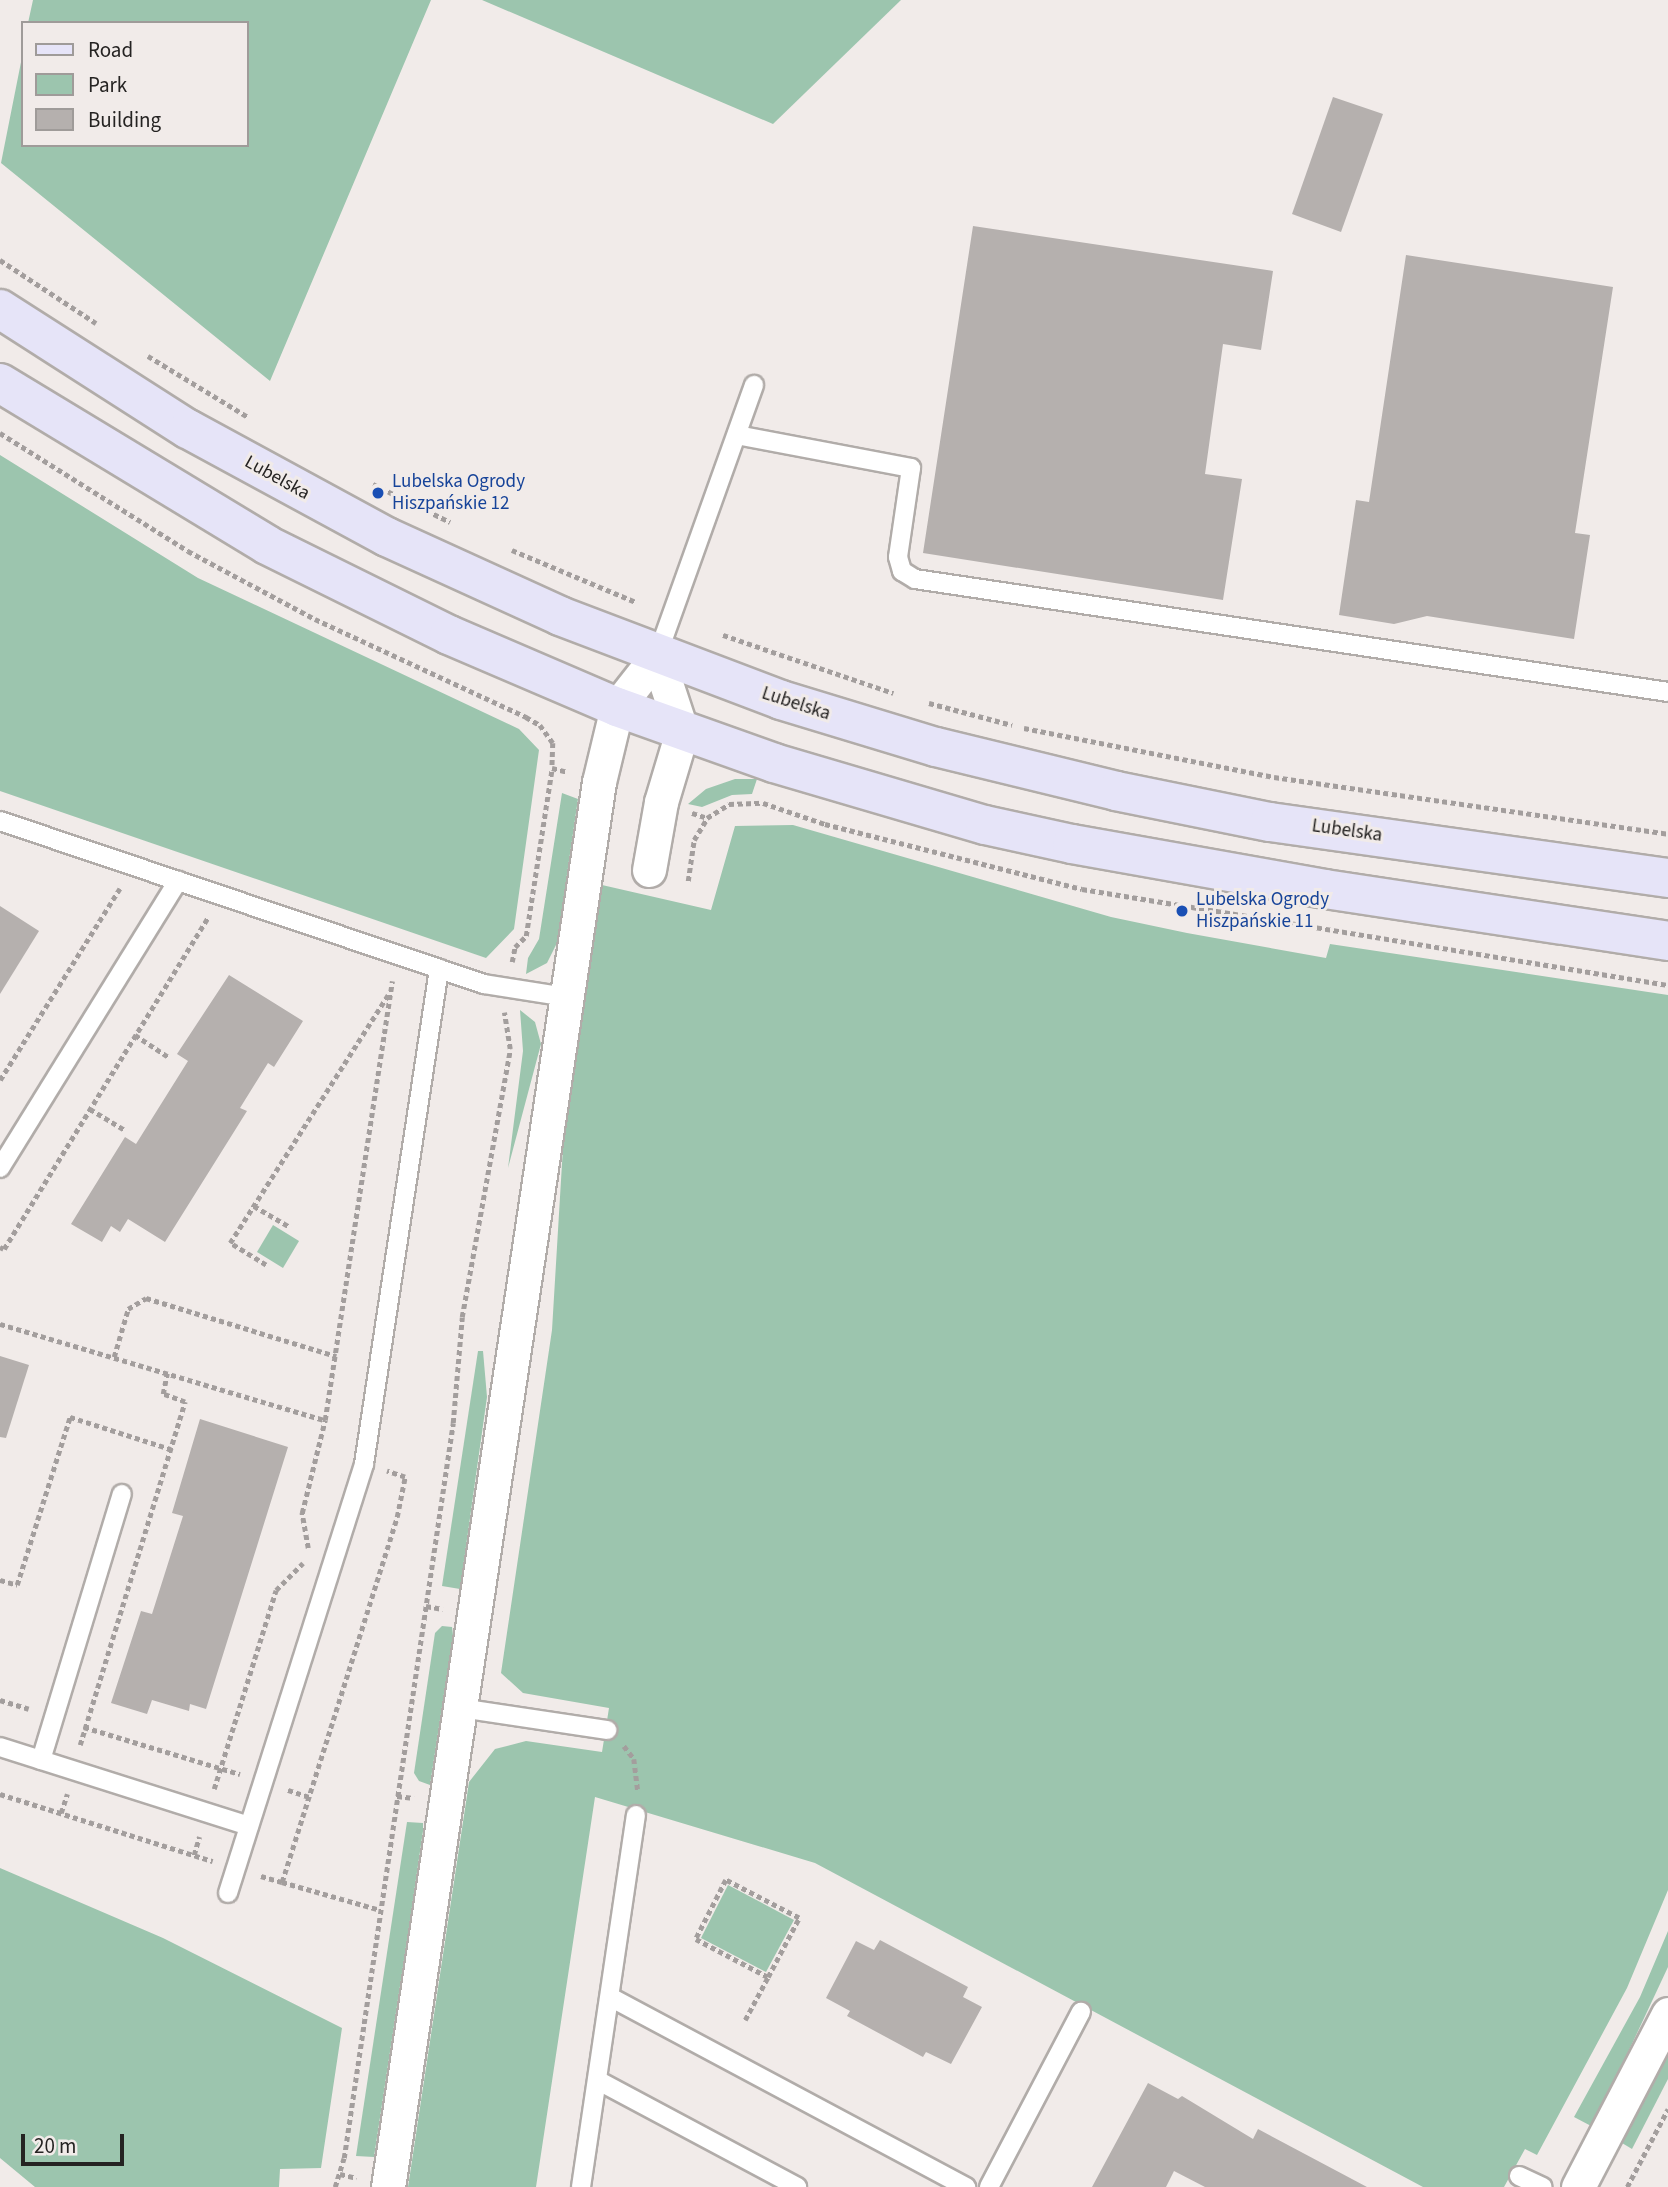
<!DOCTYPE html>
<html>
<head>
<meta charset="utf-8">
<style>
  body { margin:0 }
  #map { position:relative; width:1668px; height:2187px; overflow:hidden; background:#f1ebe9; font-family:"Source Sans 3",sans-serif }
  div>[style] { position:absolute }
  .green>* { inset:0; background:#9cc5ae }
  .building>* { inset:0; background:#b5b0ae }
  .path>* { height:4.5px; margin-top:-2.25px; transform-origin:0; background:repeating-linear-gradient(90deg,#a39e9d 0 5px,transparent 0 8.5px) }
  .roads { filter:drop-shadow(2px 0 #b1aca9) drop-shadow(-2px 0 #b1aca9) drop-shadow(0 2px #b1aca9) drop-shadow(0 -2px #b1aca9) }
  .service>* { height:18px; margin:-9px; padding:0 9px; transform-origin:9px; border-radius:9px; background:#fff }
  .minor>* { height:33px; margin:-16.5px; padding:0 16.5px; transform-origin:16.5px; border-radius:16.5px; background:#fff }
  .secondary>* { height:38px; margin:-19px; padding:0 19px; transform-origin:19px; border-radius:19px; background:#e6e4f8 }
  .dots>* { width:19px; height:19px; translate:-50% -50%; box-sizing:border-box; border:4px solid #f1ebe9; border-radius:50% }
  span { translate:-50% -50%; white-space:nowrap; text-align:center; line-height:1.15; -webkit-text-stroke:6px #f1ebe9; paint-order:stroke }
  .street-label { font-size:19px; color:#252322 }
  .transit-label { font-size:19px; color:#164399 }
  .left { translate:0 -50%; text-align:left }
  .legend { position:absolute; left:21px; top:21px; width:228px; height:126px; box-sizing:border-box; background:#f1ebe9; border:2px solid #9f9b99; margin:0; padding:9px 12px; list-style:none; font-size:21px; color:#252322 }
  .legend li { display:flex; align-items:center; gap:14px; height:35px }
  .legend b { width:35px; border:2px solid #9f9b99 }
  .scale { position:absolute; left:21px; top:2134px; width:103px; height:32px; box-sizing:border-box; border:4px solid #252322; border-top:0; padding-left:9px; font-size:21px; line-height:24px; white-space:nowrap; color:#252322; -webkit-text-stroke:5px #f1ebe9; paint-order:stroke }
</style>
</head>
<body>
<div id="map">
  <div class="green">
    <i style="clip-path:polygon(33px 0,431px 0,270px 381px,1px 163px,23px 52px,23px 145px,247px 145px,247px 23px,28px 23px)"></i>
    <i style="clip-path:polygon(482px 0,901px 0,773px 124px)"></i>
    <i style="clip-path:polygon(0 455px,198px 578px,519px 729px,539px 750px,514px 929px,486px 958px,0 791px)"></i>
    <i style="clip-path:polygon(735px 779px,757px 779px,752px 794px,732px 795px,702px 807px,688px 804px,706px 789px)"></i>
    <i style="clip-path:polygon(562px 793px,578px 799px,557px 943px,547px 963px,526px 974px,528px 958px,539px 939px)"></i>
    <i style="clip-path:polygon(793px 825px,1111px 917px,1187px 933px,1326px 958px,1330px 944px,1668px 995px,1668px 1890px,1627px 1988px,1537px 2155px,1525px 2149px,1504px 2187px,1423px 2187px,815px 1863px,595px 1797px,536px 2187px,408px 2187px,469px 1782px,495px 1749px,526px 1741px,602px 1752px,609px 1708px,523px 1693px,501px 1673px,552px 1330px,563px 1147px,602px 885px,711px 910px,735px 826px)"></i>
    <i style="clip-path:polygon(520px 1010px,535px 1022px,541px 1044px,508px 1168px,523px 1051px)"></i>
    <i style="clip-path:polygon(273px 1225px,299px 1241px,283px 1268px,257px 1252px)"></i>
    <i style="clip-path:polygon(478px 1351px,483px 1351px,487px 1397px,460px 1589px,442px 1586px)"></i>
    <i style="clip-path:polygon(442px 1626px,452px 1627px,453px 1635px,430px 1785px,419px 1781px,414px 1773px,435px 1633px)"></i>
    <i style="clip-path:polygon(407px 1822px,423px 1823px,423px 1831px,409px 1927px,374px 2157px,356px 2156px)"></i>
    <i style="clip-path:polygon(0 1868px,163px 1938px,342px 2028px,321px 2168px,280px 2169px,279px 2187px,35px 2187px,0 2158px)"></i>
    <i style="clip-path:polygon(728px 1885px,794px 1920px,766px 1972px,701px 1938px)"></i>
    <i style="clip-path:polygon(1668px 1931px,1668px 1967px,1593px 2127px,1574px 2117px,1640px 1997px)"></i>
    <i style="clip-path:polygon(1668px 2049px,1668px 2079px,1632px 2149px,1622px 2143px)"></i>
  </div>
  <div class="building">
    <i style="clip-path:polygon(1333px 97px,1383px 114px,1341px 232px,1292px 214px)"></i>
    <i style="clip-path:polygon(973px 226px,1273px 271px,1261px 350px,1223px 344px,1205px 474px,1242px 479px,1223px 600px,923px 553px)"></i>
    <i style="clip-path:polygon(1406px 255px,1613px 287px,1575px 533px,1590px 535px,1574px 639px,1427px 616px,1394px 624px,1339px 615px,1356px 500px,1369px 502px)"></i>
    <i style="clip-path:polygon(0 906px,39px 931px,0 994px)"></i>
    <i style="clip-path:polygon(229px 975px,303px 1021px,274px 1067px,268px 1063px,240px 1108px,247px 1111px,165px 1242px,128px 1219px,120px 1232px,111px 1226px,102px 1242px,71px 1224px,125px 1137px,136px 1144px,188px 1061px,177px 1054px)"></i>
    <i style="clip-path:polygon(0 1356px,29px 1365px,6px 1438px,0 1437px)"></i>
    <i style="clip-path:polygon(200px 1419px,288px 1447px,206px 1709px,190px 1704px,189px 1711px,152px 1700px,147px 1714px,111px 1703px,141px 1611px,152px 1614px,183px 1516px,172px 1513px)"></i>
    <i style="clip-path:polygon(880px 1940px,968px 1987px,963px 1997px,982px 2007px,951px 2064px,926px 2052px,923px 2057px,847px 2016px,850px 2011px,826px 1998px,856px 1941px,874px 1950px)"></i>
    <i style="clip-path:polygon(1148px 2083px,1178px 2099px,1182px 2096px,1253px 2139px,1258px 2129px,1367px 2187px,1205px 2187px,1174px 2171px,1166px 2187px,1092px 2187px)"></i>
  </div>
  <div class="path">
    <i style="left:0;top:260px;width:115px;rotate:33.3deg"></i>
    <i style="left:148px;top:356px;width:117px;rotate:31.4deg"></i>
    <i style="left:0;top:433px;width:222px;rotate:32.1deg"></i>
    <i style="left:188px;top:551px;width:144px;rotate:28.2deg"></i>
    <i style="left:315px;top:619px;width:233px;rotate:24.9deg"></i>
    <i style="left:526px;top:717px;width:16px;rotate:30deg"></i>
    <i style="left:540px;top:725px;width:22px;rotate:54deg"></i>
    <i style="left:553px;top:743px;width:25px;rotate:92deg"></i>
    <i style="left:552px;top:768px;width:16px;rotate:14deg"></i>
    <i style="left:373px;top:484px;width:86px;rotate:26.3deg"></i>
    <i style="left:512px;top:550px;width:134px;rotate:22.8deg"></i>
    <i style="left:723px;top:635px;width:180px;rotate:18.8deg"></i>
    <i style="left:929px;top:703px;width:86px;rotate:14.8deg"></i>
    <i style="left:1024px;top:728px;width:255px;rotate:11.1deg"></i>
    <i style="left:1274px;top:777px;width:398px;rotate:8.2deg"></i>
    <i style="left:692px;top:813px;width:16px;rotate:18deg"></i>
    <i style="left:707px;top:818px;width:26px;rotate:-32deg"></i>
    <i style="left:729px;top:804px;width:34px;rotate:-2deg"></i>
    <i style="left:763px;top:803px;width:65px;rotate:18.7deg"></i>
    <i style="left:825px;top:824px;width:265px;rotate:14.2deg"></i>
    <i style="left:1082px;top:889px;width:594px;rotate:9.3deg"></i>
    <i style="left:688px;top:881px;width:41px;rotate:-81.7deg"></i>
    <i style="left:694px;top:840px;width:26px;rotate:-59deg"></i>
    <i style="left:512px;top:962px;width:15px;rotate:-79deg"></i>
    <i style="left:515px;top:947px;width:16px;rotate:-45deg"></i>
    <i style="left:526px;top:936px;width:170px;rotate:-81.2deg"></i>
    <i style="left:135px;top:1035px;width:42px;rotate:33.3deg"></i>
    <i style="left:0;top:1080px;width:226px;rotate:-58deg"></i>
    <i style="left:90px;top:1109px;width:41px;rotate:31deg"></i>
    <i style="left:254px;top:1206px;width:42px;rotate:30.3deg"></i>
    <i style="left:0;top:1247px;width:4px;rotate:27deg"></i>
    <i style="left:4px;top:1249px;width:389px;rotate:-58.4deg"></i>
    <i style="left:266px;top:1265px;width:42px;rotate:-148.6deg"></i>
    <i style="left:230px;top:1243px;width:294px;rotate:-57.5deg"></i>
    <i style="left:0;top:1324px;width:339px;rotate:16.5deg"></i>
    <i style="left:114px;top:1357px;width:50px;rotate:-73.7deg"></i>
    <i style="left:128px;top:1309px;width:21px;rotate:-31deg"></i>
    <i style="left:146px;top:1298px;width:199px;rotate:17deg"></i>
    <i style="left:308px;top:1548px;width:36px;rotate:-100deg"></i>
    <i style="left:302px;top:1513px;width:96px;rotate:-76.1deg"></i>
    <i style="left:325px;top:1420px;width:444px;rotate:-81.3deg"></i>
    <i style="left:0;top:1580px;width:18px;rotate:16deg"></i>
    <i style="left:17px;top:1585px;width:176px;rotate:-72.5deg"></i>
    <i style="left:70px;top:1417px;width:106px;rotate:17.6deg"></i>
    <i style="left:426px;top:1606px;width:17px;rotate:10deg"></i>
    <i style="left:0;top:1700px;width:30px;rotate:17deg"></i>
    <i style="left:84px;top:1727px;width:163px;rotate:16.8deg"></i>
    <i style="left:80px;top:1745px;width:359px;rotate:-73deg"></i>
    <i style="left:185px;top:1402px;width:23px;rotate:-160deg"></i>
    <i style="left:163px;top:1394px;width:21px;rotate:-79deg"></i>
    <i style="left:624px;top:1746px;width:16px;rotate:52deg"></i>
    <i style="left:634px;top:1759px;width:31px;rotate:83deg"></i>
    <i style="left:214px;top:1789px;width:208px;rotate:-72.7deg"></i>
    <i style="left:276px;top:1590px;width:38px;rotate:-45deg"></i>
    <i style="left:288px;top:1790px;width:22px;rotate:18deg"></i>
    <i style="left:0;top:1794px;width:223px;rotate:17.5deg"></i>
    <i style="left:397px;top:1796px;width:17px;rotate:7deg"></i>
    <i style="left:61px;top:1813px;width:20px;rotate:-72deg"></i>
    <i style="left:194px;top:1855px;width:19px;rotate:-74deg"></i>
    <i style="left:261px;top:1876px;width:22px;rotate:16deg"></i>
    <i style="left:282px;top:1882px;width:383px;rotate:-72.5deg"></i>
    <i style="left:397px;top:1517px;width:41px;rotate:-78.7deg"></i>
    <i style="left:405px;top:1477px;width:19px;rotate:-162deg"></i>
    <i style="left:282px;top:1882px;width:102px;rotate:15.9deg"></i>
    <i style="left:745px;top:2020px;width:49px;rotate:-61.9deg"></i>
    <i style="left:768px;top:1977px;width:67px;rotate:-62.3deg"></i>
    <i style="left:799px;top:1918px;width:82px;rotate:-152.5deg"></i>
    <i style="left:726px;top:1880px;width:66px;rotate:117deg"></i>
    <i style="left:696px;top:1939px;width:81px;rotate:27.8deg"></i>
    <i style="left:340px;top:2174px;width:17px;rotate:13deg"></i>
    <i style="left:335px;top:2187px;width:30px;rotate:-73deg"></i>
    <i style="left:344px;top:2158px;width:743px;rotate:-81.56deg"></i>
    <i style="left:453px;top:1423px;width:106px;rotate:-85.1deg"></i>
    <i style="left:462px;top:1317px;width:272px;rotate:-79.8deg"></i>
    <i style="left:510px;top:1049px;width:37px;rotate:-99deg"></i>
    <i style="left:1627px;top:2187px;width:88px;rotate:-62.3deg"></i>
  </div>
  <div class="roads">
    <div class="service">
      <i style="left:737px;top:435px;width:177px;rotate:10.7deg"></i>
      <i style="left:911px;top:468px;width:90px;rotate:98.3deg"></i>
      <i style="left:898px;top:557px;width:15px;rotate:74deg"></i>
      <i style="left:902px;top:571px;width:15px;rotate:32deg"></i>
      <i style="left:915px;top:579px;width:761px;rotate:8.53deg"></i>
      <i style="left:657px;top:656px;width:288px;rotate:-70.3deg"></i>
      <i style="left:0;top:821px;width:511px;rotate:18.61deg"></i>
      <i style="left:484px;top:984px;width:83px;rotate:9deg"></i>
      <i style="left:0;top:1168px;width:338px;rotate:-58.2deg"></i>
      <i style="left:460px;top:1708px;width:149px;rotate:8.5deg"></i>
      <i style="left:0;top:1747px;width:261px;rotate:17.6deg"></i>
      <i style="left:41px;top:1760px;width:278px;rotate:-73.1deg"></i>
      <i style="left:228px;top:1893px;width:450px;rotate:-72.4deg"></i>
      <i style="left:364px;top:1464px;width:501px;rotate:-81.38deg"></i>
      <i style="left:610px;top:1997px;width:404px;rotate:28.1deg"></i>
      <i style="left:597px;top:2080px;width:227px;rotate:28.1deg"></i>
      <i style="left:1519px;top:2176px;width:26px;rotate:25deg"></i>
      <i style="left:581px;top:2187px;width:376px;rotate:-81.6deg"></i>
      <i style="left:989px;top:2187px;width:198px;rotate:-62.3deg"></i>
    </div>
    <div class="minor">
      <i style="left:649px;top:870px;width:69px;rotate:-80deg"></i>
      <i style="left:661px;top:802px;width:73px;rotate:-73.3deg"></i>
      <i style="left:682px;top:732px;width:80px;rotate:-108.2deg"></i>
      <i style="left:388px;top:2187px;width:1421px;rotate:-81.46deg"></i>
      <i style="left:599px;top:782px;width:77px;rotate:-76.5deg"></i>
      <i style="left:617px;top:707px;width:65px;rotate:-51.9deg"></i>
      <i style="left:1578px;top:2187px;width:195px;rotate:-62.5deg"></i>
    </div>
    <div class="secondary">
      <i style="left:0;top:309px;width:223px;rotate:32.6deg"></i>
      <i style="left:188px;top:429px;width:226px;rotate:28.5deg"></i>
      <i style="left:387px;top:537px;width:190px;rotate:24.5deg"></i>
      <i style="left:560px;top:616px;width:236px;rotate:20.8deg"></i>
      <i style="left:781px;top:700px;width:162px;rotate:16.9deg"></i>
      <i style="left:936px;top:747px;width:185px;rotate:13.7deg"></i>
      <i style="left:1116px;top:791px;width:157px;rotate:11.4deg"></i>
      <i style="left:1270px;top:822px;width:402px;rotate:8deg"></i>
      <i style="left:0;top:383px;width:312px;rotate:31.2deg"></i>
      <i style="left:267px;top:545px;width:203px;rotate:26.3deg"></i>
      <i style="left:449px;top:635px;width:183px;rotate:23.2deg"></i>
      <i style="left:617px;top:707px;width:167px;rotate:19.6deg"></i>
      <i style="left:774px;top:763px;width:220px;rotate:16.4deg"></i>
      <i style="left:985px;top:825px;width:89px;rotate:12.3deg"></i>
      <i style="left:1072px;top:844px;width:257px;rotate:10.1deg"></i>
      <i style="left:1325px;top:889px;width:347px;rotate:8.6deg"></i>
    </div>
  </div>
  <div class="dots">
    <i style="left:378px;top:493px;background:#1a4fb4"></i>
    <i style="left:1182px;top:911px;background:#1a4fb4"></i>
  </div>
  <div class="street-label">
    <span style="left:277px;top:478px;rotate:29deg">Lubelska</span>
    <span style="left:796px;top:704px;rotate:18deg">Lubelska</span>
    <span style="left:1347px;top:831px;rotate:8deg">Lubelska</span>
  </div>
  <div class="transit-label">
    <span class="left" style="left:392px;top:493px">Lubelska Ogrody<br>Hiszpańskie 12</span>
    <span class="left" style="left:1196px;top:911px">Lubelska Ogrody<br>Hiszpańskie 11</span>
  </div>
  <ul class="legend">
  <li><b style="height:9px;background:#e6e4f8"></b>Road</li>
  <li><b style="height:19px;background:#9cc5ae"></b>Park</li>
  <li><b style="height:19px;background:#b5b0ae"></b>Building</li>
  </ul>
  <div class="scale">20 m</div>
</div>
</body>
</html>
